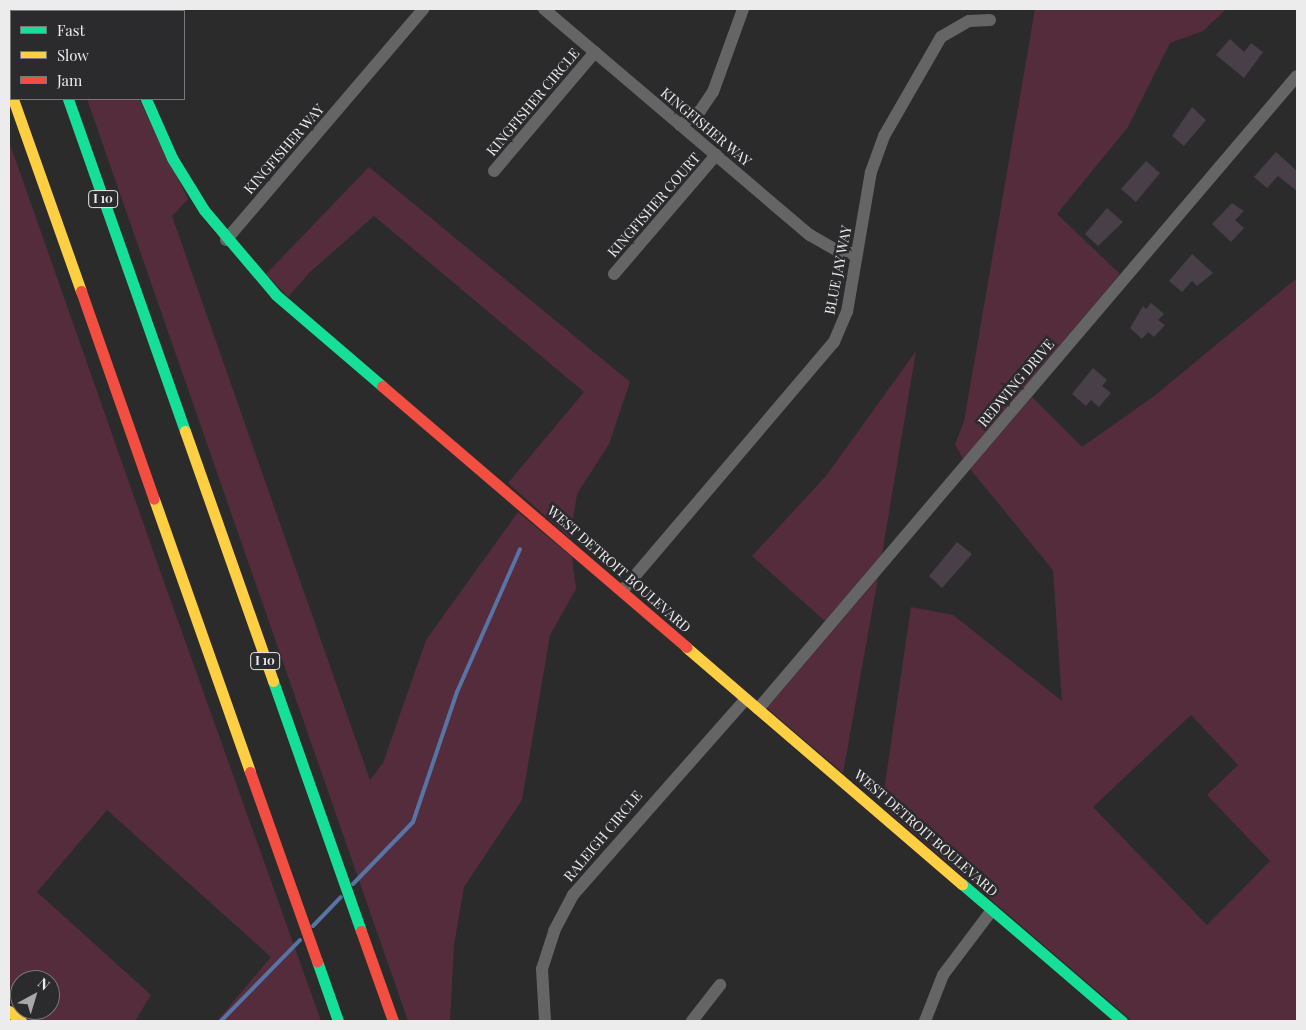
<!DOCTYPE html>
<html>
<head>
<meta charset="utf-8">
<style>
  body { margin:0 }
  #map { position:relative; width:1306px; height:1030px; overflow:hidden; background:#2b2b2c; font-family:"Playfair Display",serif }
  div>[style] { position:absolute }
  .green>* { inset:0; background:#542c3c }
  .stream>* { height:4px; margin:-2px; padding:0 2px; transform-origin:2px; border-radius:2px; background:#5774a5 }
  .building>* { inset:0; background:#483f48 }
  .street>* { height:12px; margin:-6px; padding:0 6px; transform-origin:6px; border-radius:6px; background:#656565 }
  .fast>* { height:11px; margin:-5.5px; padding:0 5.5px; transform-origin:5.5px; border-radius:5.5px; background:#16e098 }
  .slow>* { height:11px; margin:-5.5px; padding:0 5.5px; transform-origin:5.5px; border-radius:5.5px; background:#ffcf43 }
  .jam>* { height:11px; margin:-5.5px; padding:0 5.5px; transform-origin:5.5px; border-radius:5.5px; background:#f24e42 }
  span { translate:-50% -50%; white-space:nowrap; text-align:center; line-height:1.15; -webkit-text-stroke:5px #2b2a2d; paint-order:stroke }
  .shield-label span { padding:1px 4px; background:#2b2a2d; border:1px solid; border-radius:4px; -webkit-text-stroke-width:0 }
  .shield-label { font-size:12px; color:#ececed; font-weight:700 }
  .street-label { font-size:14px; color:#ececed }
  .frame { position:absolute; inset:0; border:10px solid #ececed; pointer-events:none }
  .legend { position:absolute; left:10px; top:10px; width:175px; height:90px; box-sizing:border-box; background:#2b2a2d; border:1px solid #78787a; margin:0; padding:6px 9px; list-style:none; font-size:15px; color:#ececed }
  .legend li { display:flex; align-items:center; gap:10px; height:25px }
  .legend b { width:25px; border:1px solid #78787a }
  .north { position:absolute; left:10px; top:970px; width:50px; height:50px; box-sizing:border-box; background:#2b2a2d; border:1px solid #78787a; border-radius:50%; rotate:39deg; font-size:14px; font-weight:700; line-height:20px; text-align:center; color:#ececed }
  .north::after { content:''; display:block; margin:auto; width:18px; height:22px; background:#a8a8a9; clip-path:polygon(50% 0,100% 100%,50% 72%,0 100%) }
</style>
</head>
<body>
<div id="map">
  <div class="green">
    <i style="clip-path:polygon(1035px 9px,1226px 9px,1203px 31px,1170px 43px,1128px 127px,1057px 214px,1120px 274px,963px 459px,955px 444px,964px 422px)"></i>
    <i style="clip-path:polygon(87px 99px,139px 99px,188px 199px,172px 216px,370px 780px,383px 763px,426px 640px,518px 512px,572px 557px,576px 589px,550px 635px,522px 800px,464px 887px,454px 945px,450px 1021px,408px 1021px)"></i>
    <i style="clip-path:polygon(evenodd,9px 141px,158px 565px,321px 1021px,217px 1021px,271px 957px,107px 810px,37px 892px,151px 995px,135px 1021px,32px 1021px,9px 1001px,9px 141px,20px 980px,50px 980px,50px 1010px,20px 1010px,20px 980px)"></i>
    <i style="clip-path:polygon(369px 167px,630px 382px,609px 444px,577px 494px,570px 538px,508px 483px,584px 392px,374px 216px,310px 272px,288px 297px,266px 274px)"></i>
    <i style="clip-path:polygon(evenodd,1297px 278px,1297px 1021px,1132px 1021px,889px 812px,884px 791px,911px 607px,953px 615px,1062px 701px,1053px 570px,970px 469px,1032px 397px,1082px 447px,1153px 397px,1297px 278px,1191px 715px,1238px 765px,1207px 795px,1270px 861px,1207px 925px,1093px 807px,1191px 715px)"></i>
    <i style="clip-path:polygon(916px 351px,882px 554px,825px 621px,752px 556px,826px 476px)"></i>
    <i style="clip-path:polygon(878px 578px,843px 773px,767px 708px)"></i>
  </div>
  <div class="stream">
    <i style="left:353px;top:884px;width:86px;rotate:-45.9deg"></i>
    <i style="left:413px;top:822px;width:137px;rotate:-71.3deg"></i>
    <i style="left:457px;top:692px;width:156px;rotate:-66.2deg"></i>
    <i style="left:313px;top:926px;width:40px;rotate:-46deg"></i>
    <i style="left:221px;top:1021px;width:113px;rotate:-45.7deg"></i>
  </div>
  <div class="building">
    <i style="clip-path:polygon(1230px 39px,1244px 52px,1251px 43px,1263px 52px,1244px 78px,1216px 55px)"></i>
    <i style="clip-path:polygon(1192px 107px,1206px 120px,1184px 146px,1172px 136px)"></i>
    <i style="clip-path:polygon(1276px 152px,1297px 171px,1297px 191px,1278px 176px,1267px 188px,1254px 177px)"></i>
    <i style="clip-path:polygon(1146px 161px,1160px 173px,1136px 202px,1121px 189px)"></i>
    <i style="clip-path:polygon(1232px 203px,1244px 211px,1235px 220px,1244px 228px,1231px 242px,1212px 224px)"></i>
    <i style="clip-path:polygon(1107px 208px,1123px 222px,1098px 246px,1085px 234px)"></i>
    <i style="clip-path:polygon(1192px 254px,1213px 273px,1197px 286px,1192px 281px,1182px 292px,1169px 281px)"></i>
    <i style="clip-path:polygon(1151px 303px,1164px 314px,1158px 320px,1165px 325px,1154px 337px,1148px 332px,1142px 339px,1130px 328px,1143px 306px,1146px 309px)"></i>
    <i style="clip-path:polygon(1093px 368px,1107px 380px,1102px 386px,1111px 393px,1099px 407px,1091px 400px,1086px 406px,1072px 394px)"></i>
    <i style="clip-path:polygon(957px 542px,972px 554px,942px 588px,929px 576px)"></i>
  </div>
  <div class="street">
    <i style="left:544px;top:9px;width:349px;rotate:40.4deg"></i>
    <i style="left:810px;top:235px;width:32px;rotate:30deg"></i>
    <i style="left:838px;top:251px;width:19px;rotate:9deg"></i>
    <i style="left:176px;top:11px;width:3px;rotate:-45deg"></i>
    <i style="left:680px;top:125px;width:24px;rotate:-35deg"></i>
    <i style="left:700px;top:111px;width:23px;rotate:-56deg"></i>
    <i style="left:713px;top:92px;width:88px;rotate:-70.1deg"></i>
    <i style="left:494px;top:171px;width:156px;rotate:-49.7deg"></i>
    <i style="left:226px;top:240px;width:304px;rotate:-49.5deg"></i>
    <i style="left:614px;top:274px;width:157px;rotate:-49.4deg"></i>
    <i style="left:622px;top:591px;width:327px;rotate:-49.6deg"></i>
    <i style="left:834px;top:342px;width:33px;rotate:-67deg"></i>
    <i style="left:847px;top:312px;width:142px;rotate:-80.3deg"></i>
    <i style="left:871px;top:172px;width:38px;rotate:-70deg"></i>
    <i style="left:884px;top:136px;width:114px;rotate:-60.1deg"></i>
    <i style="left:941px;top:37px;width:32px;rotate:-30deg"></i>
    <i style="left:969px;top:21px;width:21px;rotate:-3deg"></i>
    <i style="left:758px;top:709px;width:831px;rotate:-49.59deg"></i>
    <i style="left:545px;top:1021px;width:52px;rotate:-93.3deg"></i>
    <i style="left:542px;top:969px;width:40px;rotate:-72deg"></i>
    <i style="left:554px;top:931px;width:41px;rotate:-62.2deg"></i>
    <i style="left:573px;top:895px;width:261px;rotate:-48.6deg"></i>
    <i style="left:692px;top:1021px;width:46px;rotate:-52.1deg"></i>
    <i style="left:925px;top:1021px;width:49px;rotate:-68.6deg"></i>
    <i style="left:943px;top:975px;width:81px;rotate:-53deg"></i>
  </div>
  <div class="fast">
    <i style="left:37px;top:9px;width:2px;rotate:90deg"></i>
    <i style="left:68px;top:99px;width:352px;rotate:70.6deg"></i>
    <i style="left:146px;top:99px;width:64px;rotate:66.2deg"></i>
    <i style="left:172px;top:158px;width:61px;rotate:58.4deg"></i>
    <i style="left:204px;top:210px;width:111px;rotate:49.7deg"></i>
    <i style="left:276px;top:295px;width:140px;rotate:40.6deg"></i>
    <i style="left:273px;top:681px;width:265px;rotate:70.6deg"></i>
    <i style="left:962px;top:884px;width:211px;rotate:40.6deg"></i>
    <i style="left:317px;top:961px;width:64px;rotate:70.7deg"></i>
  </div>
  <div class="slow">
    <i style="left:13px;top:99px;width:204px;rotate:70.5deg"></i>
    <i style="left:185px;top:431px;width:265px;rotate:70.6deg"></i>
    <i style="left:154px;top:499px;width:289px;rotate:70.6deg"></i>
    <i style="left:686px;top:647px;width:364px;rotate:40.7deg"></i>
    <i style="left:9px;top:1011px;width:16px;rotate:40deg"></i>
  </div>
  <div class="jam">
    <i style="left:114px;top:9px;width:2px;rotate:63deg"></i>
    <i style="left:81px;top:291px;width:220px;rotate:70.7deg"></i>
    <i style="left:382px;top:386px;width:401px;rotate:40.6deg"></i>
    <i style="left:250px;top:772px;width:201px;rotate:70.5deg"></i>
    <i style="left:361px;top:931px;width:96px;rotate:70.4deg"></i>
  </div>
  <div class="shield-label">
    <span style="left:103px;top:199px">I 10</span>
    <span style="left:265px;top:661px">I 10</span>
  </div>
  <div class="street-label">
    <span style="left:533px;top:102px;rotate:-50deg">KINGFISHER CIRCLE</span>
    <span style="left:706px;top:127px;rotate:40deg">KINGFISHER WAY</span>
    <span style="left:284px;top:149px;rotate:-49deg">KINGFISHER WAY</span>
    <span style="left:654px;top:205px;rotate:-49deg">KINGFISHER COURT</span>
    <span style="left:838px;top:270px;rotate:-79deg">BLUE JAY WAY</span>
    <span style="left:1016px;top:383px;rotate:-50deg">REDWING DRIVE</span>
    <span style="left:619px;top:569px;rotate:41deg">WEST DETROIT BOULEVARD</span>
    <span style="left:926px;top:833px;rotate:41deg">WEST DETROIT BOULEVARD</span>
    <span style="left:603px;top:836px;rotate:-50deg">RALEIGH CIRCLE</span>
  </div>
  <div class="frame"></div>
  <ul class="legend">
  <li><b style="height:6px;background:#16e098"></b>Fast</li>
  <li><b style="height:6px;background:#ffcf43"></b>Slow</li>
  <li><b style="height:6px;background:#f24e42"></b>Jam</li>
  </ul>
  <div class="north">N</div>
</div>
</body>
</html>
